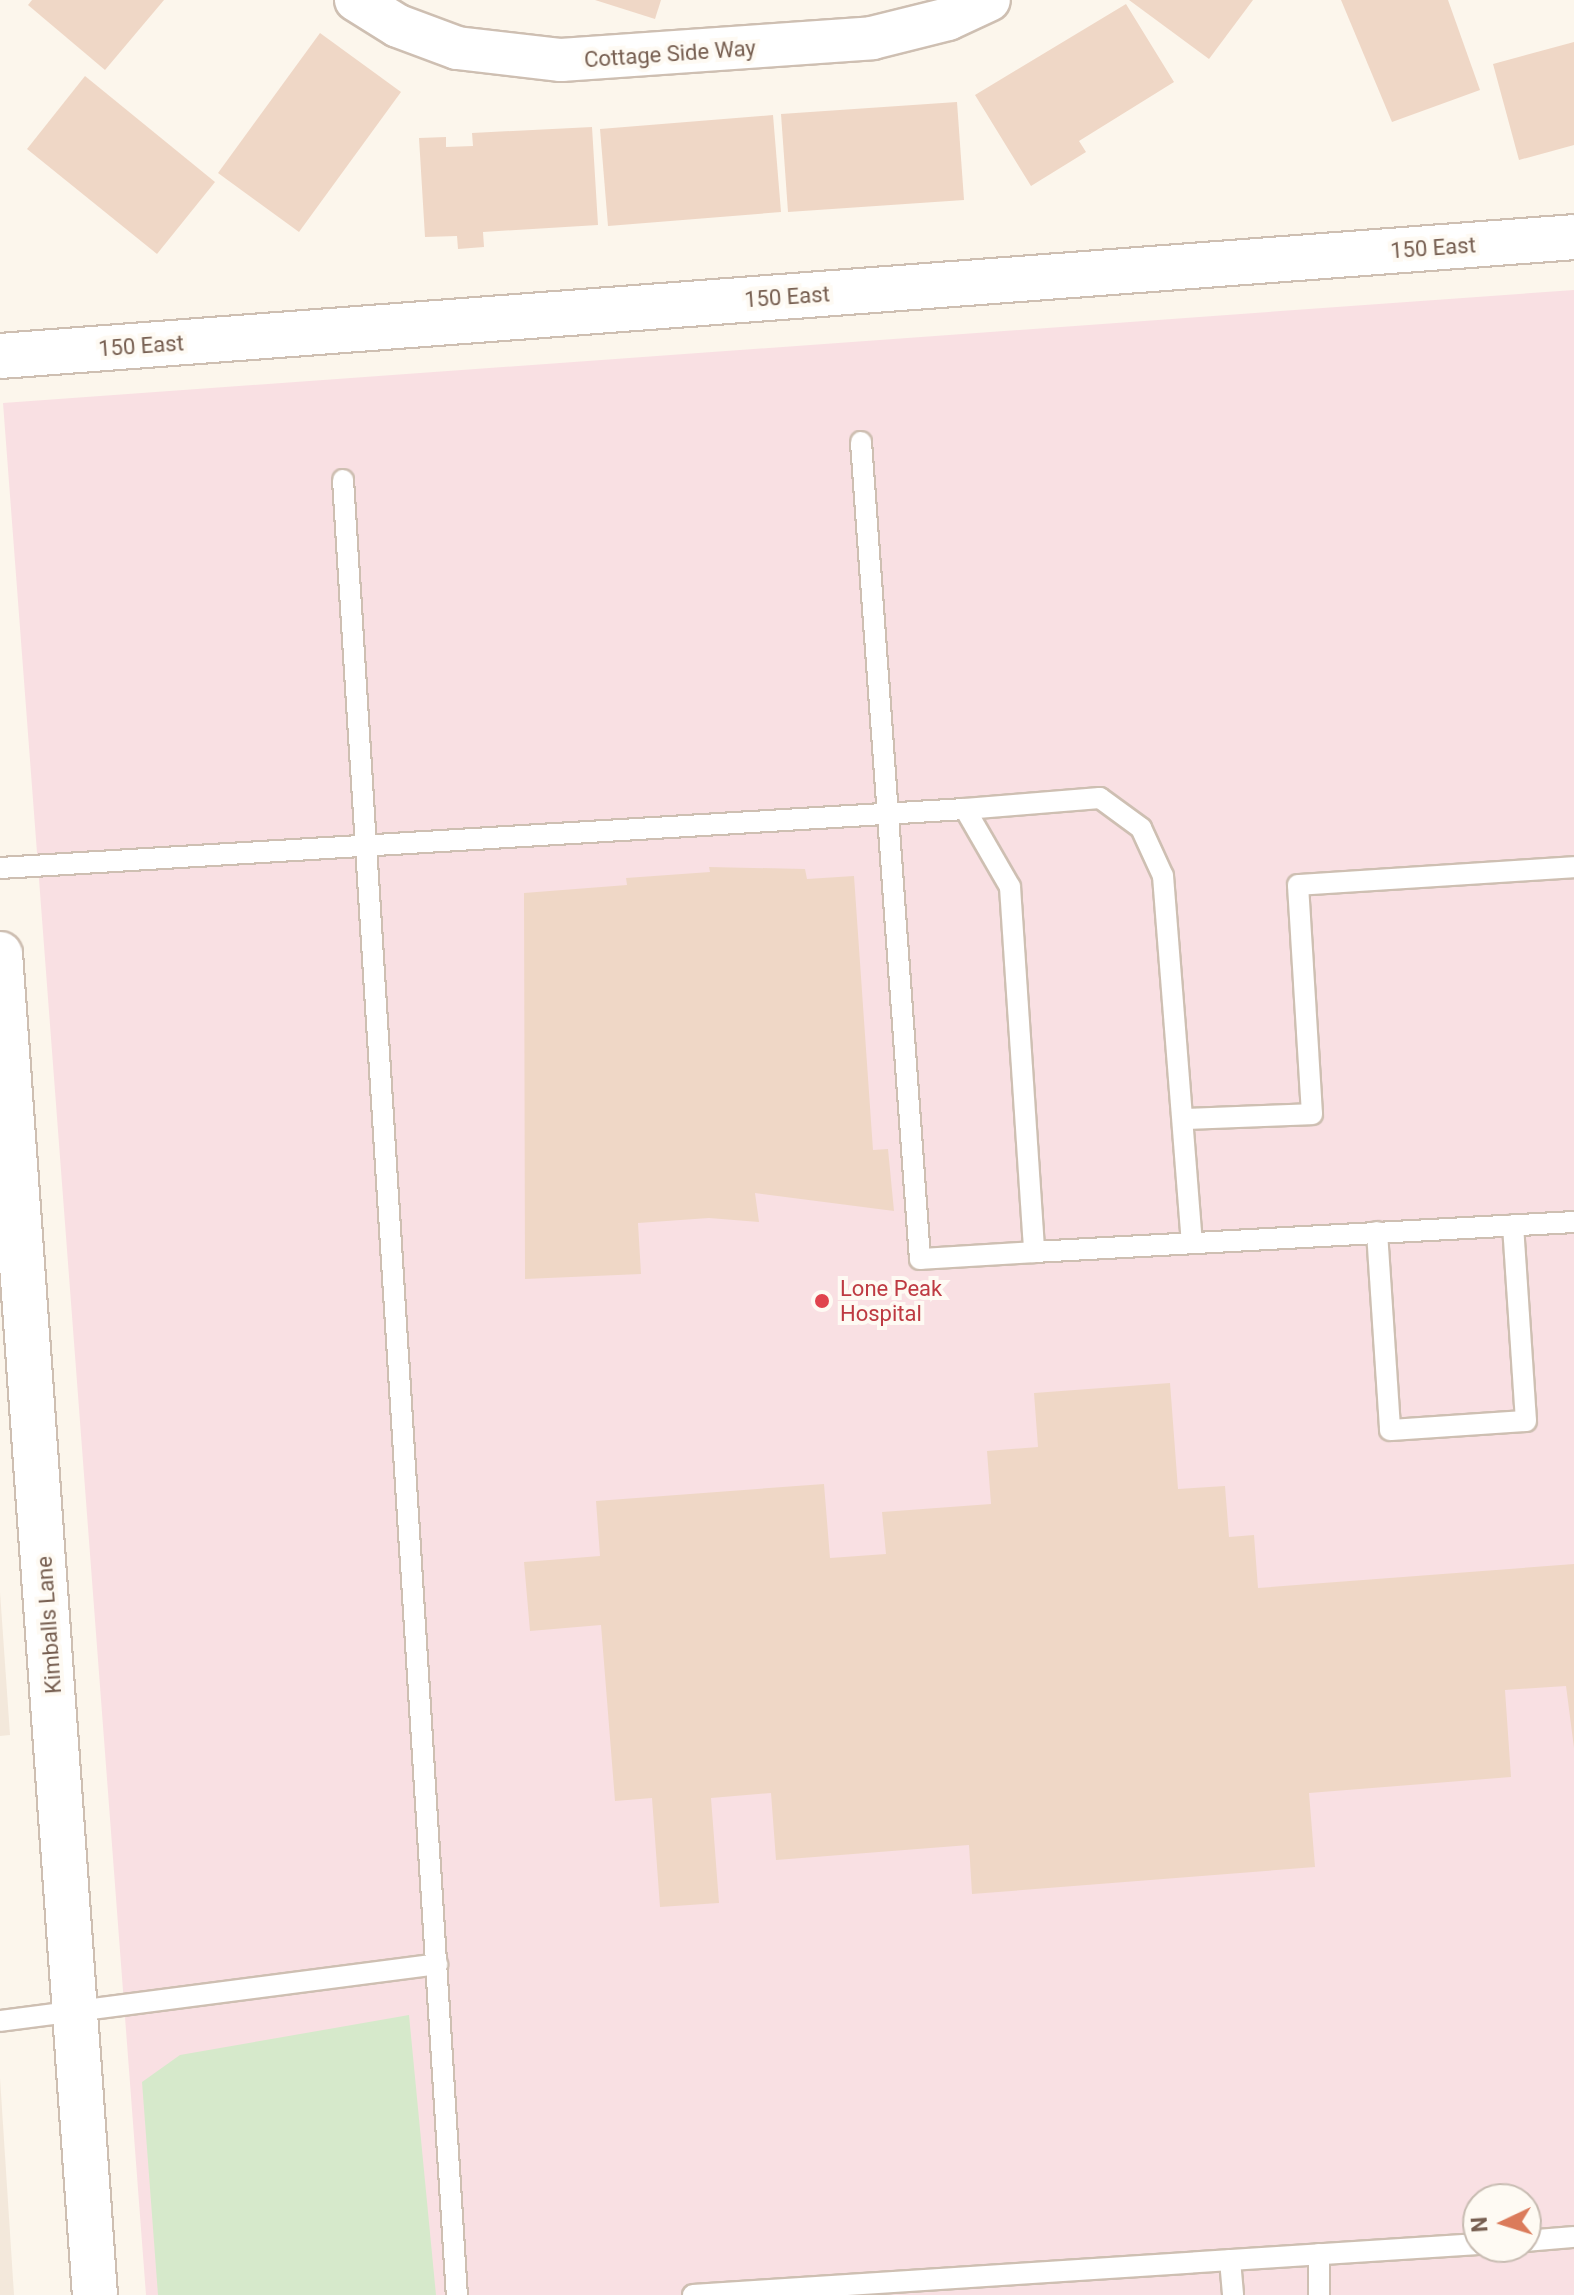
<!DOCTYPE html>
<html>
<head>
<meta charset="utf-8">
<style>
  body { margin:0 }
  #map { position:relative; width:1574px; height:2295px; overflow:hidden; background:#fcf6ec; font-family:Roboto,sans-serif }
  div>[style] { position:absolute }
  .residential>* { inset:0; background:#f3e8db }
  .medical>* { inset:0; background:#f9e0e3 }
  .green>* { inset:0; background:#d6e9cb }
  .building>* { inset:0; background:#efd7c6 }
  .roads { filter:drop-shadow(2px 0 #cebfb2) drop-shadow(-2px 0 #cebfb2) drop-shadow(0 2px #cebfb2) drop-shadow(0 -2px #cebfb2) }
  .lane>* { height:20px; margin:-10px; padding:0 10px; transform-origin:10px; border-radius:10px; background:#fff }
  .street>* { height:42px; margin:-21px; padding:0 21px; transform-origin:21px; border-radius:21px; background:#fff }
  .secondary>* { height:44px; margin:-22px; padding:0 22px; transform-origin:22px; border-radius:22px; background:#fff }
  .dots>* { width:22px; height:22px; translate:-50% -50%; box-sizing:border-box; border:4px solid #fefaf3; border-radius:50% }
  span { translate:-50% -50%; white-space:nowrap; text-align:center; line-height:1.15; -webkit-text-stroke:8px #fefaf3; paint-order:stroke }
  .street-label { font-size:22px; color:#765e50 }
  .health-label { font-size:22px; color:#be3a42 }
  .left { translate:0 -50%; text-align:left }
  .north { position:absolute; left:1462px; top:2183px; width:80px; height:80px; box-sizing:border-box; background:#fefaf3; border:2px solid #c8bcb2; border-radius:50%; rotate:266deg; font-size:22px; font-weight:700; line-height:32px; text-align:center; color:#765e50 }
  .north::after { content:''; display:block; margin:auto; width:28px; height:36px; background:#db7b5b; clip-path:polygon(50% 0,100% 100%,50% 72%,0 100%) }
</style>
</head>
<body>
<div id="map">
  <div class="residential">
    <i style="clip-path:polygon(0 1592px,10px 1735px,0 1736px)"></i>
    <i style="clip-path:polygon(0 2078px,14px 2295px,0 2295px)"></i>
  </div>
  <div class="medical">
    <i style="clip-path:polygon(evenodd,1574px 290px,1574px 2295px,146px 2295px,3px 403px,1574px 290px,1478px 2199px,1526px 2199px,1526px 2247px,1478px 2247px,1478px 2199px)"></i>
  </div>
  <div class="green">
    <i style="clip-path:polygon(409px 2015px,436px 2295px,158px 2295px,142px 2082px,180px 2055px)"></i>
  </div>
  <div class="building">
    <i style="clip-path:polygon(32px 0,164px 0,105px 70px,28px 5px)"></i>
    <i style="clip-path:polygon(595px 0,661px 0,655px 19px)"></i>
    <i style="clip-path:polygon(1129px 0,1253px 0,1209px 59px)"></i>
    <i style="clip-path:polygon(1341px 0,1448px 0,1480px 90px,1392px 122px)"></i>
    <i style="clip-path:polygon(1126px 4px,1174px 82px,1079px 141px,1086px 152px,1031px 186px,975px 95px)"></i>
    <i style="clip-path:polygon(320px 33px,401px 92px,299px 232px,218px 173px)"></i>
    <i style="clip-path:polygon(1574px 42px,1574px 145px,1519px 160px,1493px 64px)"></i>
    <i style="clip-path:polygon(85px 76px,215px 182px,157px 254px,27px 149px)"></i>
    <i style="clip-path:polygon(957px 102px,964px 200px,788px 212px,781px 114px)"></i>
    <i style="clip-path:polygon(773px 115px,781px 212px,608px 226px,600px 129px)"></i>
    <i style="clip-path:polygon(592px 127px,598px 225px,483px 232px,484px 247px,458px 249px,457px 236px,425px 237px,419px 138px,446px 137px,446px 147px,473px 146px,472px 133px)"></i>
    <i style="clip-path:polygon(709px 867px,805px 869px,807px 879px,854px 876px,873px 1150px,888px 1149px,894px 1211px,755px 1193px,759px 1222px,709px 1218px,638px 1223px,641px 1274px,525px 1279px,524px 893px,627px 885px,626px 878px,710px 872px)"></i>
    <i style="clip-path:polygon(1170px 1383px,1178px 1489px,1225px 1486px,1229px 1537px,1254px 1535px,1258px 1588px,1574px 1564px,1574px 1748px,1566px 1686px,1505px 1690px,1511px 1777px,1309px 1793px,1315px 1867px,972px 1894px,969px 1845px,776px 1860px,771px 1793px,711px 1798px,719px 1903px,660px 1907px,652px 1798px,615px 1801px,601px 1625px,530px 1631px,524px 1562px,600px 1556px,596px 1501px,824px 1484px,830px 1558px,886px 1554px,882px 1512px,991px 1504px,987px 1451px,1038px 1447px,1034px 1393px)"></i>
  </div>
  <div class="roads">
    <div class="lane">
      <i style="left:861px;top:442px;width:819px;rotate:85.87deg"></i>
      <i style="left:920px;top:1259px;width:114px;rotate:-3.5deg"></i>
      <i style="left:343px;top:480px;width:1819px;rotate:86.41deg"></i>
      <i style="left:965px;top:809px;width:135px;rotate:-4.7deg"></i>
      <i style="left:1100px;top:798px;width:51px;rotate:36.2deg"></i>
      <i style="left:1141px;top:828px;width:53px;rotate:65.4deg"></i>
      <i style="left:1163px;top:876px;width:368px;rotate:85.5deg"></i>
      <i style="left:0;top:868px;width:967px;rotate:-3.5deg"></i>
      <i style="left:965px;top:809px;width:90px;rotate:60deg"></i>
      <i style="left:1010px;top:887px;width:366px;rotate:86.2deg"></i>
      <i style="left:1034px;top:1252px;width:541px;rotate:-3.18deg"></i>
      <i style="left:1183px;top:1119px;width:129px;rotate:-2.2deg"></i>
      <i style="left:1312px;top:1114px;width:229px;rotate:-93.5deg"></i>
      <i style="left:1298px;top:885px;width:277px;rotate:-3.7deg"></i>
      <i style="left:1377px;top:1232px;width:198px;rotate:86.2deg"></i>
      <i style="left:1390px;top:1430px;width:136px;rotate:-3.8deg"></i>
      <i style="left:1526px;top:1421px;width:196px;rotate:-93.8deg"></i>
      <i style="left:0;top:2021px;width:441px;rotate:-7.4deg"></i>
      <i style="left:1526px;top:2241px;width:48px;rotate:-4.8deg"></i>
      <i style="left:1230px;top:2260px;width:35px;rotate:85deg"></i>
      <i style="left:693px;top:2295px;width:787px;rotate:-3.72deg"></i>
      <i style="left:1319px;top:2295px;width:41px;rotate:-90deg"></i>
    </div>
    <div class="street">
      <i style="left:356px;top:0;width:49px;rotate:31.8deg"></i>
      <i style="left:398px;top:26px;width:63px;rotate:20.4deg"></i>
      <i style="left:457px;top:48px;width:105px;rotate:6.6deg"></i>
      <i style="left:561px;top:60px;width:312px;rotate:-4deg"></i>
      <i style="left:872px;top:38px;width:78px;rotate:-14deg"></i>
      <i style="left:948px;top:19px;width:45px;rotate:-24.9deg"></i>
    </div>
    <div class="secondary">
      <i style="left:0;top:356px;width:1578px;rotate:-4.32deg"></i>
      <i style="left:0;top:954px;width:1344px;rotate:85.95deg"></i>
    </div>
  </div>
  <div class="dots">
    <i style="left:822px;top:1301px;background:#e0444e"></i>
  </div>
  <div class="street-label">
    <span style="left:670px;top:54px;rotate:-4deg">Cottage Side Way</span>
    <span style="left:1433px;top:248px;rotate:-4deg">150 East</span>
    <span style="left:787px;top:297px;rotate:-4deg">150 East</span>
    <span style="left:141px;top:346px;rotate:-4deg">150 East</span>
    <span style="left:49px;top:1625px;rotate:-94deg">Kimballs Lane</span>
  </div>
  <div class="health-label">
    <span class="left" style="left:840px;top:1301px">Lone Peak<br>Hospital</span>
  </div>
  <div class="north">N</div>
</div>
</body>
</html>
